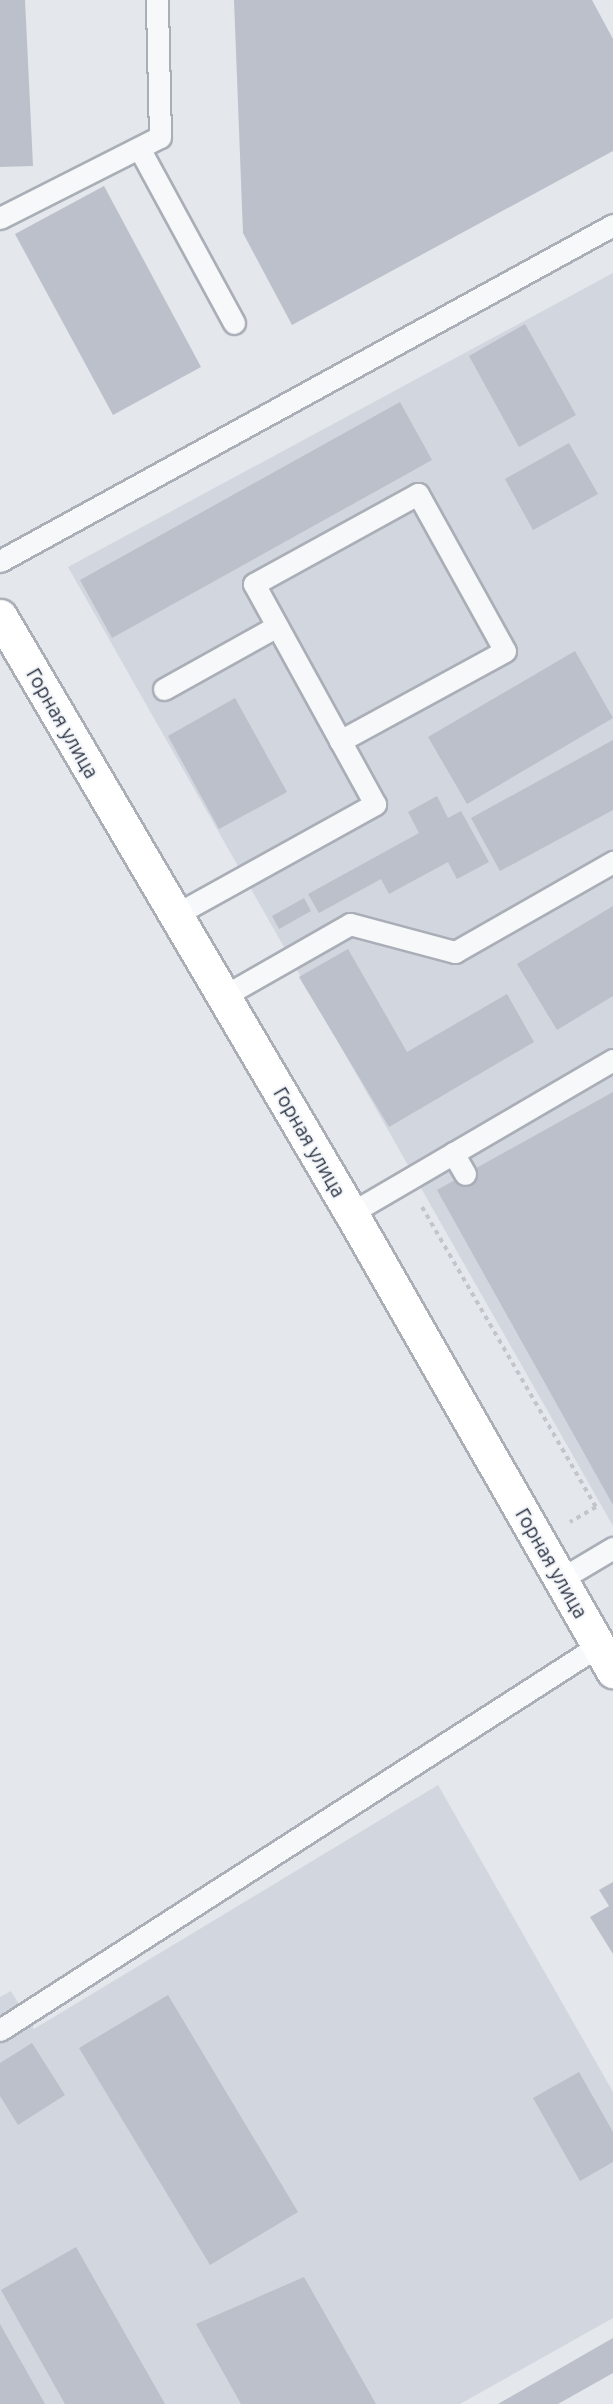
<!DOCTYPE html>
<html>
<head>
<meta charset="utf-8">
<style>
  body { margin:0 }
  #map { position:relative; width:613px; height:2404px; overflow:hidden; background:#e4e7ec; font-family:Ubuntu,sans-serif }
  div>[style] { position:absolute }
  .built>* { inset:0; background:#d2d6de }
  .building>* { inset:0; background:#bbc0ca }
  .path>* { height:4px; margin-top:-2px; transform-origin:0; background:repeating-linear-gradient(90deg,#c2c5cb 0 4.5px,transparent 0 9px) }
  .roads { filter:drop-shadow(2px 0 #a9aeb7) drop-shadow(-2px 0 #a9aeb7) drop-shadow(0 2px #a9aeb7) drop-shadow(0 -2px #a9aeb7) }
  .lane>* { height:21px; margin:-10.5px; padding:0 10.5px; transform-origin:10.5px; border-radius:10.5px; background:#f7f8fa }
  .secondary>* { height:33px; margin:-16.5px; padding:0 16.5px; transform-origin:16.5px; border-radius:16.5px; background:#fff }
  span { translate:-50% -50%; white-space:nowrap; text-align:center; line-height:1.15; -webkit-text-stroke:4.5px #f4f6f9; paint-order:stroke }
  .street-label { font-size:20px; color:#2b3445 }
</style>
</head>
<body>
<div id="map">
  <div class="built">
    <i style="clip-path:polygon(613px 273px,613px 1526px,68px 567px)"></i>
    <i style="clip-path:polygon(438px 1785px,613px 2092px,613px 2318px,460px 2404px,0 2404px,0 1997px,11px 1991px,34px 2029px)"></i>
  </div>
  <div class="building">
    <i style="clip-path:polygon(0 0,25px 0,33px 166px,0 167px)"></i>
    <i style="clip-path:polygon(234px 0,592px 0,613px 39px,613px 151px,292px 325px,243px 233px)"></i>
    <i style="clip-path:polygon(104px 186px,201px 367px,113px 415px,15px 234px)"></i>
    <i style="clip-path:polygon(525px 324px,576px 415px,519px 447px,469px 356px)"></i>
    <i style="clip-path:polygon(400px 402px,432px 460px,112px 638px,80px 580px)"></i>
    <i style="clip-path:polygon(569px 443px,598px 494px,533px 530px,505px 479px)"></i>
    <i style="clip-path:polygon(575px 651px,613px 718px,467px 804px,428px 737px)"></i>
    <i style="clip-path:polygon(235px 698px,287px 792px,219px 829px,168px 736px)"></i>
    <i style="clip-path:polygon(613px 740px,613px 810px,500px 871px,471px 818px)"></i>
    <i style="clip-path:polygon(437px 796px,448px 818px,461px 811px,489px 862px,457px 879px,448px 862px,389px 894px,381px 879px,319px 913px,308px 894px,419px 833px,408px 812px)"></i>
    <i style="clip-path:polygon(304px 898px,311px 911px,279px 929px,272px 916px)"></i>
    <i style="clip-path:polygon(613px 906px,613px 996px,557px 1030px,517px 964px)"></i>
    <i style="clip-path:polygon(348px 949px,407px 1052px,507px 994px,534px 1042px,389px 1127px,299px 977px)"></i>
    <i style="clip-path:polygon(613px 1092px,613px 1505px,437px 1190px)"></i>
    <i style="clip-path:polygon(613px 1882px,613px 1954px,590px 1917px,609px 1906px,599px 1890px)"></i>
    <i style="clip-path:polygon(168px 1995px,298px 2212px,210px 2265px,79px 2048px)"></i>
    <i style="clip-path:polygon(32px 2043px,65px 2095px,18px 2125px,0 2096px,0 2063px)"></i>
    <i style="clip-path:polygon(579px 2072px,613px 2132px,613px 2162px,580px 2181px,533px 2098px)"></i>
    <i style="clip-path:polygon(76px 2247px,165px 2404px,65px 2404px,1px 2290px)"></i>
    <i style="clip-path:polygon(304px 2277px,376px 2404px,241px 2404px,196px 2324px)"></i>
    <i style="clip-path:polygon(0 2324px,45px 2404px,0 2404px)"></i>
    <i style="clip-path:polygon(613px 2338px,613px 2373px,558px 2404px,498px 2404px)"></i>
  </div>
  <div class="path">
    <i style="left:422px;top:1207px;width:347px;rotate:59.9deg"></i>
    <i style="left:596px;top:1507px;width:30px;rotate:150deg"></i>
  </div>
  <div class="roads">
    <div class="lane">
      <i style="left:139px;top:148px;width:199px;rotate:61.5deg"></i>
      <i style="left:0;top:218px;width:179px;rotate:-26.9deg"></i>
      <i style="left:160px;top:137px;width:137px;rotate:-91.3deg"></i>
      <i style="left:0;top:561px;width:699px;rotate:-28.73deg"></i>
      <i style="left:164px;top:689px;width:129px;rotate:-29.1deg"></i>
      <i style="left:175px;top:915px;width:229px;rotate:-29deg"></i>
      <i style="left:375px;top:804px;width:251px;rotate:-118.8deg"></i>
      <i style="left:254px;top:584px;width:187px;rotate:-28.8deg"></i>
      <i style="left:418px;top:494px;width:179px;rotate:61deg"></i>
      <i style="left:505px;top:651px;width:188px;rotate:151.4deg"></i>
      <i style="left:224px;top:996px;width:145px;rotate:-29.7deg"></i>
      <i style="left:350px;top:924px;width:109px;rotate:14.9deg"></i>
      <i style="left:455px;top:952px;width:182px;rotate:-29.7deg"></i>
      <i style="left:453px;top:1153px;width:24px;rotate:60deg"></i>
      <i style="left:351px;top:1213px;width:303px;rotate:-30.3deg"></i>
      <i style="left:561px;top:1579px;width:61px;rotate:-30.8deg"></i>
      <i style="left:0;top:2030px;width:711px;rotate:-32.71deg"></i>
    </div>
    <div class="secondary">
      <i style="left:0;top:616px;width:693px;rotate:59.55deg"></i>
      <i style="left:351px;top:1213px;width:528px;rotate:60.23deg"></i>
    </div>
  </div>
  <div class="street-label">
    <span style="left:63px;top:723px;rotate:60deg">Горная улица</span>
    <span style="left:310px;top:1142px;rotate:60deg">Горная улица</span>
    <span style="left:552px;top:1563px;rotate:60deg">Горная улица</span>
  </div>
</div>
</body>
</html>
